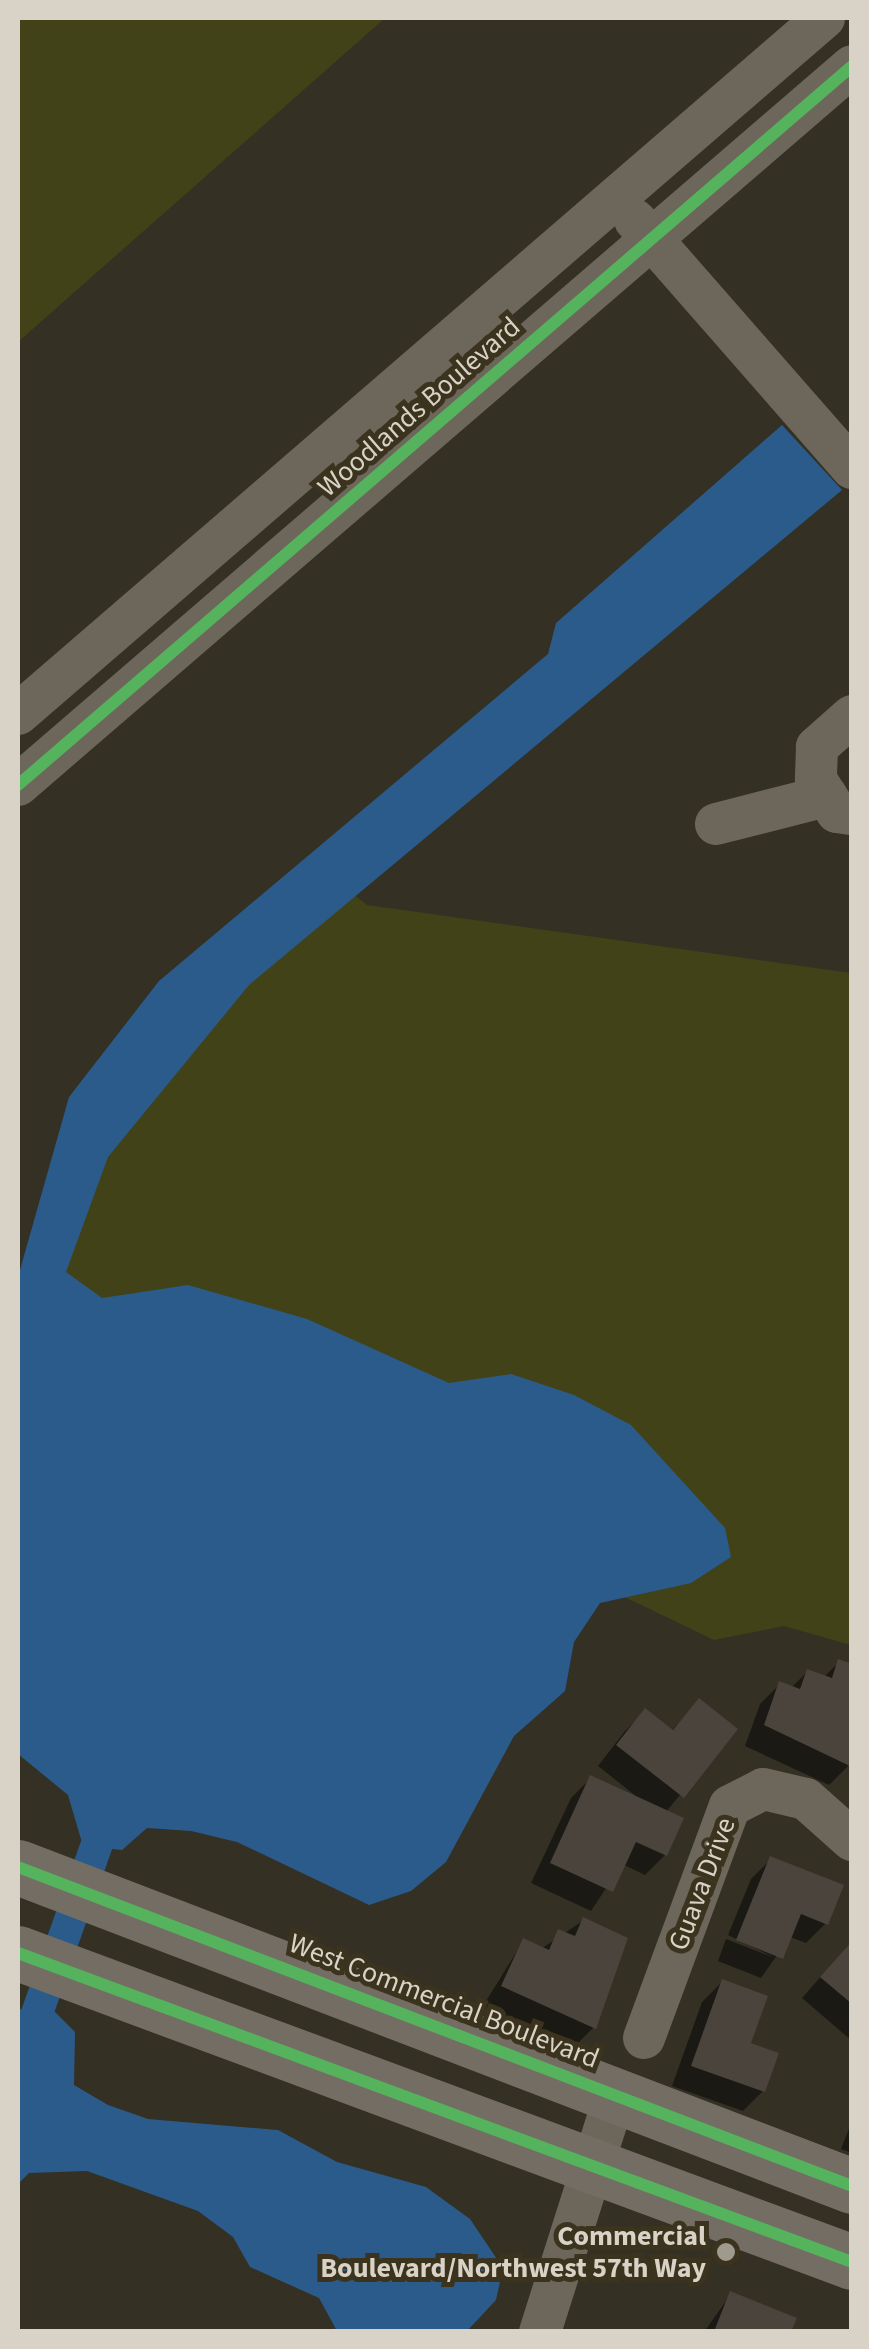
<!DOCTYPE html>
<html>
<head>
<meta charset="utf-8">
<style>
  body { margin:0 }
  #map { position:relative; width:869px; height:2349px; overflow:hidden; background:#343024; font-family:"Source Sans 3",sans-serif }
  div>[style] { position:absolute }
  .green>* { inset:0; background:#424218 }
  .water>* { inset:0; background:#2b5b8a }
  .shadow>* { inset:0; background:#0007 }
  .canal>* { height:32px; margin:-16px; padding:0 16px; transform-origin:16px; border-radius:16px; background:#2b5b8a }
  .building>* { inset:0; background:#4a443d }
  .minor>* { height:42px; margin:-21px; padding:0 21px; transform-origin:21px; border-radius:21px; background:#6c665b }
  .highway>* { height:55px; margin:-27.5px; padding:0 27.5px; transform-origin:27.5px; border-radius:27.5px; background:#746d63 }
  .cycleway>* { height:12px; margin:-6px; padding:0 6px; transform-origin:6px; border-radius:6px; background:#56b35d }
  .dots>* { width:28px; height:28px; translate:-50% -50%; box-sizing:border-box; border:5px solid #3b331d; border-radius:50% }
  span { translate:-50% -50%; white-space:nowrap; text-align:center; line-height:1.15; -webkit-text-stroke:10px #3b331d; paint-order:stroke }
  .street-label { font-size:28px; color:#d8d3c6 }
  .poi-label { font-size:28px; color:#d8d3c6; font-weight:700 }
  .right { translate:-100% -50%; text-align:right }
  .frame { position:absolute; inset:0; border:20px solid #d8d3c6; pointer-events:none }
</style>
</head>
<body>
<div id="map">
  <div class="green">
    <i style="clip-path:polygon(18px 18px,385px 18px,18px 342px)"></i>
    <i style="clip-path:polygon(339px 883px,367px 905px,851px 973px,851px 1645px,784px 1626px,714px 1640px,41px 1316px,71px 1165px)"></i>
  </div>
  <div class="water">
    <i style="clip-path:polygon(782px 425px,842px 490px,249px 985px,108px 1157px,66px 1272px,102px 1298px,188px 1285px,307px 1319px,449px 1383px,511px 1374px,574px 1395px,631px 1425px,725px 1528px,731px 1557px,691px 1583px,600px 1603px,574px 1642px,565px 1691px,514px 1736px,446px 1862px,411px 1891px,369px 1905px,237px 1842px,191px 1831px,147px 1828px,122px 1850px,83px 1846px,68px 1795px,18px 1754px,18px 1277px,69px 1097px,159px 981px,548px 654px,556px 623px)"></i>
    <i style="clip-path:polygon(18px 2009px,54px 2011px,75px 2032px,74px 2085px,108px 2105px,148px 2119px,278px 2130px,337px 2162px,426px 2187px,470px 2219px,503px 2268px,496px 2300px,467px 2331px,337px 2331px,319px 2298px,250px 2267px,233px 2237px,198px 2211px,87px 2171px,29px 2173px,18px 2184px)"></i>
  </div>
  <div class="shadow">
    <i style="clip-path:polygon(839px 1662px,849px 1765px,829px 1785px,745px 1746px,760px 1704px,780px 1684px,791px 1688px,807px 1672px,824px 1677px)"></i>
    <i style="clip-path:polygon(699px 1702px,734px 1729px,666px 1812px,665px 1855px,645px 1875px,622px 1864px,591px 1911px,531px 1883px,571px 1798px,591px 1778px,637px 1797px,598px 1766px,625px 1731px,646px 1711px,671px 1731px)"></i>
    <i style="clip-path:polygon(771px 1859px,826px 1923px,806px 1943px,790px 1937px,761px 1978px,718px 1961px,726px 1939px,775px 1958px,728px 1935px,751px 1879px)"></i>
    <i style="clip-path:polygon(584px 1920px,594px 2027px,574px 2047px,483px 2006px,523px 1941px,541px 1949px)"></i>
    <i style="clip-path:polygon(852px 1941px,852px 2041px,802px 1998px)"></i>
    <i style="clip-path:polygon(722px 1982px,763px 2091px,743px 2111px,672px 2086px,702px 2002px)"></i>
    <i style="clip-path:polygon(852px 2121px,852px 2153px,841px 2149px)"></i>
    <i style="clip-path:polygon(731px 2294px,788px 2332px,704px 2332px)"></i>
  </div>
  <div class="canal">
    <i style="left:18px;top:2067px;width:276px;rotate:-70.5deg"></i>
  </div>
  <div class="building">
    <i style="clip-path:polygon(838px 1659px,852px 1664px,852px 1767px,764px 1725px,779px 1681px,800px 1689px,807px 1669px,832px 1678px)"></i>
    <i style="clip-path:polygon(699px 1698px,738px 1729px,684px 1798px,616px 1745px,645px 1708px,673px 1730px)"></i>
    <i style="clip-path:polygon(590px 1775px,684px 1818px,667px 1856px,636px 1842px,613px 1892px,550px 1863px)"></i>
    <i style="clip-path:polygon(770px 1856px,844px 1885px,828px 1925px,801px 1914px,783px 1959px,736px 1940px)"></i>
    <i style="clip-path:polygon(583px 1917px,628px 1938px,596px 2029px,501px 1986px,523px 1938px,549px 1950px,558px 1929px,575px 1936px)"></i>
    <i style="clip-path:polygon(852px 1941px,852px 2004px,820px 1977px)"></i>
    <i style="clip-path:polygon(722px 1979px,768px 1996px,751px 2043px,779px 2053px,765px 2092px,691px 2066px)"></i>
    <i style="clip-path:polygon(730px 2291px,797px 2318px,791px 2332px,715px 2329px)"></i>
  </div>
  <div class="minor">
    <i style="left:635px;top:220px;width:330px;rotate:48.8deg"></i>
    <i style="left:18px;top:714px;width:1065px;rotate:-40.81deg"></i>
    <i style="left:852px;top:716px;width:47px;rotate:138.5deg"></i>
    <i style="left:817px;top:747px;width:33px;rotate:92deg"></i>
    <i style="left:816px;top:780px;width:38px;rotate:57deg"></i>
    <i style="left:837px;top:812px;width:15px;rotate:8deg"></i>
    <i style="left:18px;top:785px;width:1101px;rotate:-40.76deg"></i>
    <i style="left:716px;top:824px;width:114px;rotate:-14.3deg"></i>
    <i style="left:644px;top:2038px;width:247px;rotate:-69.7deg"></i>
    <i style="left:730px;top:1806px;width:37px;rotate:-27deg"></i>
    <i style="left:763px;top:1789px;width:44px;rotate:13.1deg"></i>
    <i style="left:806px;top:1799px;width:62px;rotate:41.7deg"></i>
    <i style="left:540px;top:2332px;width:251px;rotate:-72.4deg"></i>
  </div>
  <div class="highway">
    <i style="left:18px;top:1867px;width:893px;rotate:20.93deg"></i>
    <i style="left:18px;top:1953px;width:889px;rotate:20.33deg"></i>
  </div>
  <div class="cycleway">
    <i style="left:18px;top:785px;width:1101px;rotate:-40.76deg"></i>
    <i style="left:18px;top:1867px;width:893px;rotate:20.93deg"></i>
    <i style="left:18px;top:1953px;width:889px;rotate:20.33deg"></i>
  </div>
  <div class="dots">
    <i style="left:726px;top:2252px;background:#9f9a8d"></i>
  </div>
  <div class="street-label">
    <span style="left:419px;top:407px;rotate:-41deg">Woodlands Boulevard</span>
    <span style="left:702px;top:1884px;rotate:-69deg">Guava Drive</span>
    <span style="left:444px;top:2001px;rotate:21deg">West Commercial Boulevard</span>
  </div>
  <div class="poi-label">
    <span class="right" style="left:706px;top:2252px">Commercial<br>Boulevard/Northwest 57th Way</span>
  </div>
  <div class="frame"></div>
</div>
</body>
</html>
